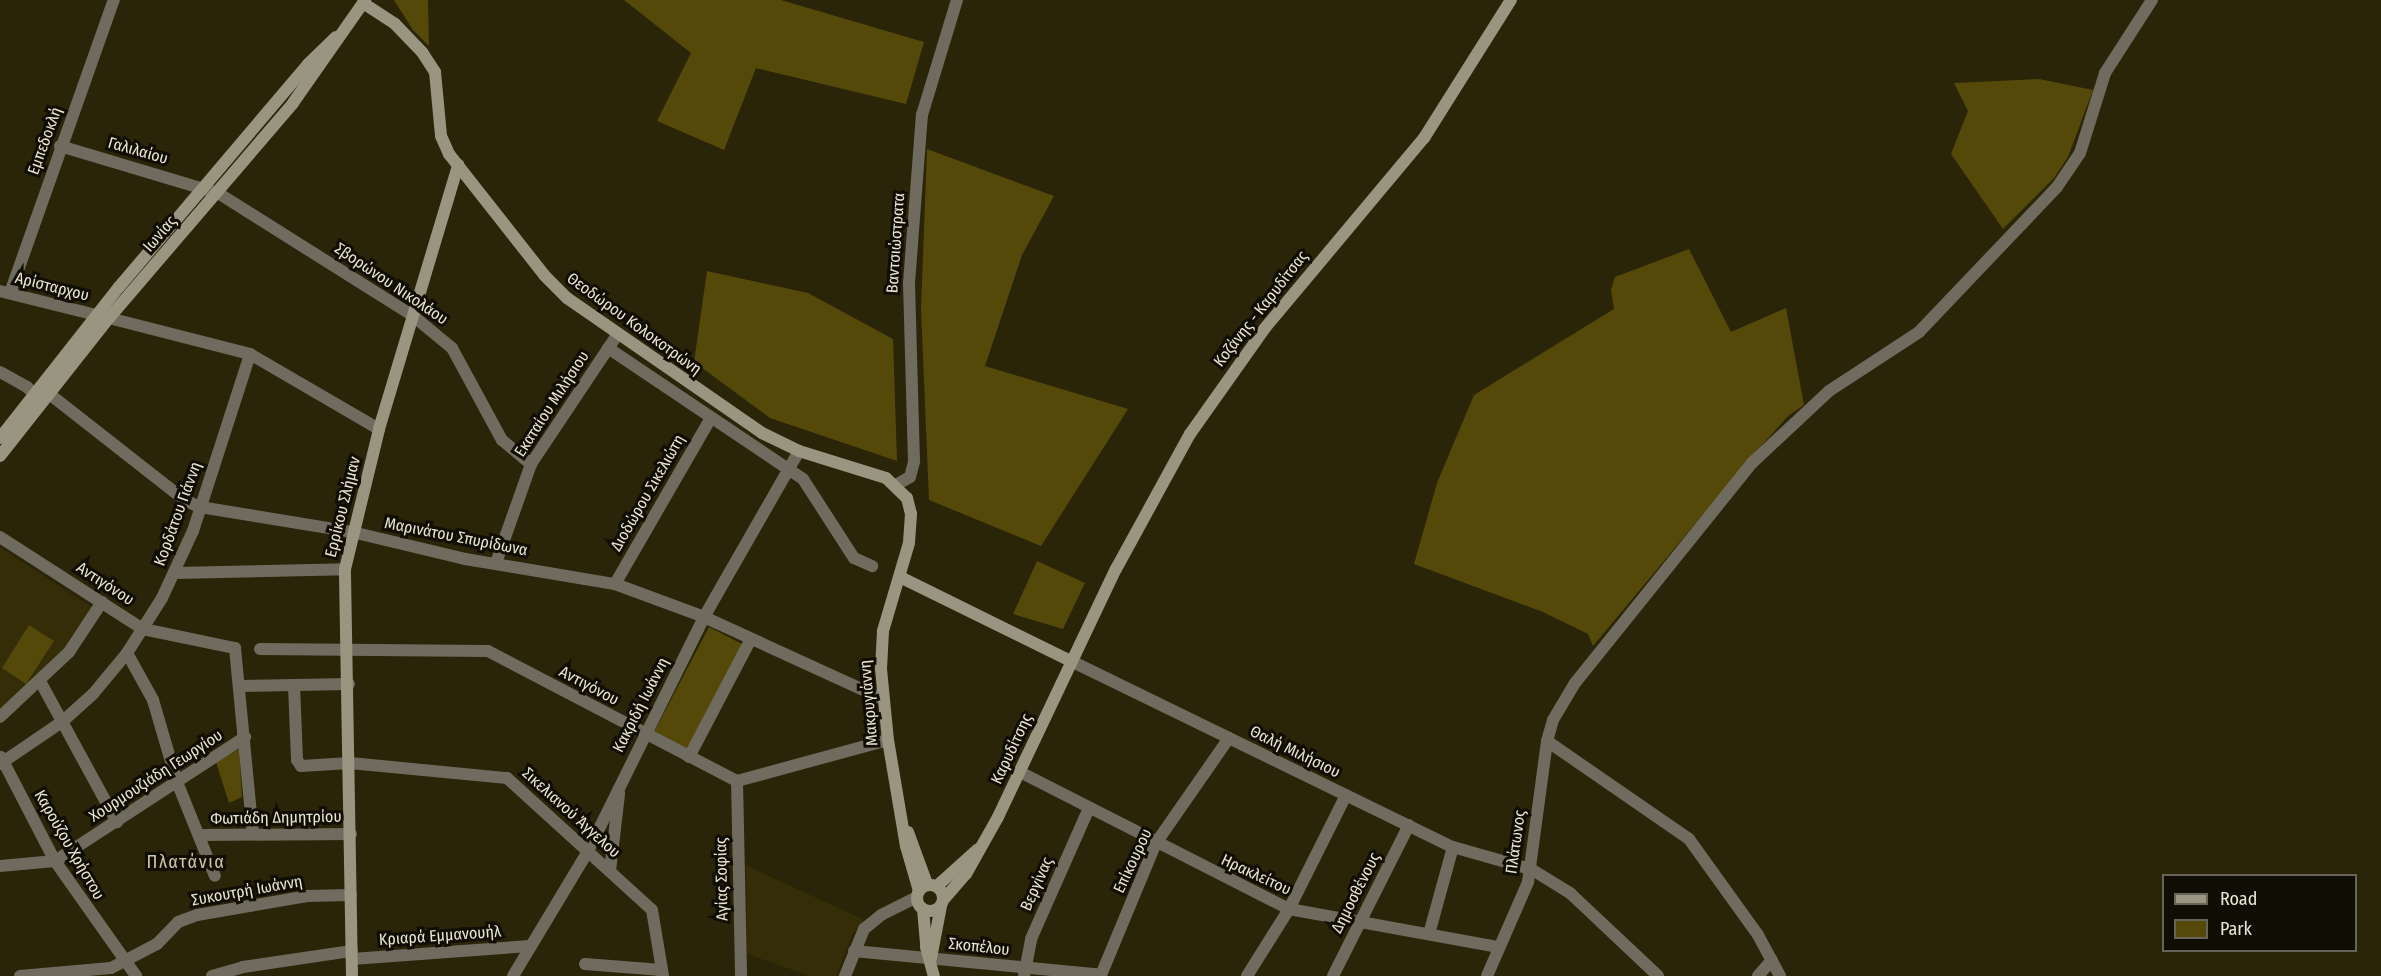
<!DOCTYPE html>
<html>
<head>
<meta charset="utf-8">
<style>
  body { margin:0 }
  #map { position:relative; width:2381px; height:976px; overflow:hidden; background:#2a2408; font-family:"Fira Sans Condensed",sans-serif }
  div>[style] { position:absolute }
  .built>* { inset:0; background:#342d07 }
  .green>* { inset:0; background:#55490a }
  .street>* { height:12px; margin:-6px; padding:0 6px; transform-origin:6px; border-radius:6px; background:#6f6c5f }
  .secondary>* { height:12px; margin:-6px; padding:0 6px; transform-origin:6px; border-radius:6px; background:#999580 }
  .secondary>.ring { margin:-6px; padding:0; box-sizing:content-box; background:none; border:12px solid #999580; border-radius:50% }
  span { translate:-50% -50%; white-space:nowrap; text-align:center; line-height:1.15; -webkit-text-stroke:6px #100d04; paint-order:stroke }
  .street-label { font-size:16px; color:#e8e5d5 }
  .neighbourhood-label { font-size:18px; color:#cec8a8; letter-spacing:1.5px }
  .legend { position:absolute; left:2162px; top:874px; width:195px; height:78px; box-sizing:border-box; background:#100d04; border:2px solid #666358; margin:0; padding:8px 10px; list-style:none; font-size:18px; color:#e8e5d5 }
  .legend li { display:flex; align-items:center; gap:12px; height:30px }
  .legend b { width:30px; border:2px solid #666358 }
</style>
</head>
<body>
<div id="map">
  <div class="built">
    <i style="clip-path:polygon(0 547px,93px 608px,64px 650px,0 710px)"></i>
    <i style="clip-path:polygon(746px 865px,864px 920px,852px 935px,836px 976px,810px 976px,747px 954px)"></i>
  </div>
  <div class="green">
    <i style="clip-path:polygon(394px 0,428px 0,429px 46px,413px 30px)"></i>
    <i style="clip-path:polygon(624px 0,781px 0,924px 42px,906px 104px,756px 68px,724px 150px,657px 121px,691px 53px)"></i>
    <i style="clip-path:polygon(2039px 79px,2093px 90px,2068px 157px,2054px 178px,2003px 229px,1951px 154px,1968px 111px,1954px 83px)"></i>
    <i style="clip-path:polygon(927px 149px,1054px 196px,1022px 255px,985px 366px,1128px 409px,1041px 546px,929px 500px,921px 309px)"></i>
    <i style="clip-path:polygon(1689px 249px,1731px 332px,1786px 308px,1804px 405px,1788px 416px,1745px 464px,1593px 646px,1588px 634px,1543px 612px,1414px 564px,1437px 483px,1474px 395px,1614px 309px,1611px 290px,1615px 277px)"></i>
    <i style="clip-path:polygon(707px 271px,808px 293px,893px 339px,897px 461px,770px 418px,694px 362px)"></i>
    <i style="clip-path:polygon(1037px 561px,1085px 583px,1063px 629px,1013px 614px)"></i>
    <i style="clip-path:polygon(29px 625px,54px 641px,26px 684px,2px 668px)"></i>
    <i style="clip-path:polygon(709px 627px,742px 644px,687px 750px,654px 732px)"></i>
    <i style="clip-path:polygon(239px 749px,242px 797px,229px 803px,216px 762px)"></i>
  </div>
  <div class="street">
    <i style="left:60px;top:146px;width:165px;rotate:16.6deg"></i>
    <i style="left:218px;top:193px;width:229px;rotate:32.2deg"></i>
    <i style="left:412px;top:315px;width:52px;rotate:39.5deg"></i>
    <i style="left:452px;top:348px;width:105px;rotate:61.5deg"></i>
    <i style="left:502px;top:440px;width:38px;rotate:40deg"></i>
    <i style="left:0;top:291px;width:99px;rotate:14deg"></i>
    <i style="left:10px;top:293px;width:311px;rotate:-70.5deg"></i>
    <i style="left:109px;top:318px;width:146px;rotate:14.3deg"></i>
    <i style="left:250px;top:354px;width:149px;rotate:30.2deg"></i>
    <i style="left:608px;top:348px;width:235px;rotate:33.9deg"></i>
    <i style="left:803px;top:479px;width:94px;rotate:57.2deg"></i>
    <i style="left:854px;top:558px;width:20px;rotate:24deg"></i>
    <i style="left:0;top:372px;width:31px;rotate:29deg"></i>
    <i style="left:27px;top:387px;width:20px;rotate:45deg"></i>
    <i style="left:43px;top:389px;width:182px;rotate:38.1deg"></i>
    <i style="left:186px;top:501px;width:15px;rotate:23deg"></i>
    <i style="left:200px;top:507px;width:154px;rotate:9.3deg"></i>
    <i style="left:352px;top:532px;width:116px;rotate:13.4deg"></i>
    <i style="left:465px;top:559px;width:152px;rotate:9.5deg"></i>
    <i style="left:615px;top:584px;width:95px;rotate:20.3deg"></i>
    <i style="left:704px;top:617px;width:197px;rotate:24.6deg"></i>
    <i style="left:896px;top:485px;width:16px;rotate:-30deg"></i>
    <i style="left:910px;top:477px;width:16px;rotate:-75deg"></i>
    <i style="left:914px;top:462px;width:179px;rotate:-91.6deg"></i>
    <i style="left:909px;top:283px;width:169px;rotate:-85.6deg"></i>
    <i style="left:922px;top:115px;width:120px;rotate:-73.1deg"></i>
    <i style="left:0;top:537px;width:170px;rotate:32.8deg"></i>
    <i style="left:143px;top:629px;width:94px;rotate:11.7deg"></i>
    <i style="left:235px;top:648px;width:187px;rotate:84.5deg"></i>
    <i style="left:496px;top:563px;width:105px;rotate:-70.5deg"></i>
    <i style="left:531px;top:464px;width:155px;rotate:-56.3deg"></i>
    <i style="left:175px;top:573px;width:170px;rotate:-1.3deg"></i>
    <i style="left:615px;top:584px;width:192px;rotate:-60deg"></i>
    <i style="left:260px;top:649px;width:228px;rotate:0.5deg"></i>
    <i style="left:488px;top:651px;width:281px;rotate:27.6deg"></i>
    <i style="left:737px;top:781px;width:156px;rotate:-15.2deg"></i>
    <i style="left:127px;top:653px;width:54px;rotate:61deg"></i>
    <i style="left:153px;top:700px;width:85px;rotate:73.7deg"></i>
    <i style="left:177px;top:782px;width:101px;rotate:68deg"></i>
    <i style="left:1071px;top:661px;width:425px;rotate:26deg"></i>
    <i style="left:1453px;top:847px;width:81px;rotate:15.8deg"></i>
    <i style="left:1531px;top:869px;width:46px;rotate:31.6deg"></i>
    <i style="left:1570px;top:893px;width:121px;rotate:43.3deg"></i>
    <i style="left:40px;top:681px;width:161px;rotate:61.4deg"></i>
    <i style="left:294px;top:685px;width:75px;rotate:87.7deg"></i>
    <i style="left:297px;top:760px;width:7px;rotate:56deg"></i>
    <i style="left:301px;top:766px;width:49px;rotate:-3.5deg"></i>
    <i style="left:350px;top:763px;width:158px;rotate:5.5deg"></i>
    <i style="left:507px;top:778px;width:196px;rotate:42.3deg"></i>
    <i style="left:652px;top:910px;width:67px;rotate:80.5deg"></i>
    <i style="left:239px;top:686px;width:110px;rotate:-1deg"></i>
    <i style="left:0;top:717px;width:95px;rotate:-43.3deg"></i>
    <i style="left:69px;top:652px;width:60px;rotate:-56.6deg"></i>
    <i style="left:1547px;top:741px;width:173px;rotate:34.6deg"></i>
    <i style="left:1689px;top:839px;width:118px;rotate:54.3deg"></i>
    <i style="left:1758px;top:935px;width:47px;rotate:61.8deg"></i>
    <i style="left:1px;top:757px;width:117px;rotate:62.6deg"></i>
    <i style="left:55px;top:861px;width:141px;rotate:54.8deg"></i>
    <i style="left:689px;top:757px;width:133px;rotate:-62.3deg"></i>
    <i style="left:0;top:764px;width:76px;rotate:-34.3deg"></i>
    <i style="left:63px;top:721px;width:40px;rotate:-42deg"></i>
    <i style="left:93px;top:694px;width:53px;rotate:-50.3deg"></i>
    <i style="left:127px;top:653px;width:65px;rotate:-57.5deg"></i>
    <i style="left:162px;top:598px;width:74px;rotate:-65.2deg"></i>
    <i style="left:193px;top:531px;width:186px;rotate:-72.1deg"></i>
    <i style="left:1020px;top:772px;width:302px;rotate:27deg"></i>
    <i style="left:1289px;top:909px;width:213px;rotate:10.3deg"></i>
    <i style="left:737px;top:781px;width:195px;rotate:88.8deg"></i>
    <i style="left:202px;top:835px;width:149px;rotate:-0.4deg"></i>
    <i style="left:0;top:866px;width:55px;rotate:-5.2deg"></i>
    <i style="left:55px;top:861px;width:227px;rotate:-33.1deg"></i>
    <i style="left:610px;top:871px;width:78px;rotate:-83.3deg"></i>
    <i style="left:1429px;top:934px;width:90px;rotate:-74.6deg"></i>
    <i style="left:854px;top:951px;width:248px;rotate:5.5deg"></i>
    <i style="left:352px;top:959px;width:178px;rotate:-4.2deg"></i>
    <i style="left:585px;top:964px;width:77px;rotate:4.5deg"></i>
    <i style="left:1101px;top:975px;width:143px;rotate:-67.4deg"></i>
    <i style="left:1156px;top:843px;width:128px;rotate:-55.2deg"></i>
    <i style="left:20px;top:976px;width:91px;rotate:-5deg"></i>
    <i style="left:111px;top:968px;width:52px;rotate:-27.6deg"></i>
    <i style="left:157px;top:944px;width:30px;rotate:-46deg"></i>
    <i style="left:178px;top:922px;width:20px;rotate:-20deg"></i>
    <i style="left:197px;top:915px;width:113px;rotate:-9.7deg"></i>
    <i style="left:308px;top:896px;width:43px;rotate:-1.3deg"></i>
    <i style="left:212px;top:976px;width:32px;rotate:-16deg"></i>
    <i style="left:243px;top:967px;width:110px;rotate:-8.4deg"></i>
    <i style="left:513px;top:976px;width:146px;rotate:-59deg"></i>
    <i style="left:588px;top:851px;width:261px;rotate:-63.6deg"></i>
    <i style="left:704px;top:617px;width:191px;rotate:-60.2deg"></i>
    <i style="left:845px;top:976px;width:51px;rotate:-68deg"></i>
    <i style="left:864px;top:929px;width:22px;rotate:-39deg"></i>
    <i style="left:881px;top:915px;width:40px;rotate:-26.6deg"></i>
    <i style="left:1024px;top:976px;width:38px;rotate:-79deg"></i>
    <i style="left:1031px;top:939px;width:143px;rotate:-66.1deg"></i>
    <i style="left:1247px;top:976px;width:79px;rotate:-57.9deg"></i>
    <i style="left:1289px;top:909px;width:127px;rotate:-63.4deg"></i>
    <i style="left:1333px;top:976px;width:169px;rotate:-63.3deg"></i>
    <i style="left:1487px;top:976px;width:103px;rotate:-66.4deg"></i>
    <i style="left:1528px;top:882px;width:142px;rotate:-82.3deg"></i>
    <i style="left:1547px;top:741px;width:22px;rotate:-74deg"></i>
    <i style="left:1553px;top:720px;width:43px;rotate:-59.3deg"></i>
    <i style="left:1575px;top:683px;width:282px;rotate:-51.2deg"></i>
    <i style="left:1752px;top:463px;width:105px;rotate:-43.1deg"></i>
    <i style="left:1829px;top:391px;width:108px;rotate:-33.2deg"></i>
    <i style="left:1919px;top:332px;width:200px;rotate:-46.4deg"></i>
    <i style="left:2057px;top:187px;width:41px;rotate:-55.9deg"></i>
    <i style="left:2080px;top:153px;width:84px;rotate:-72.6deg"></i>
    <i style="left:2105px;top:73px;width:87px;rotate:-57.2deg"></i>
    <i style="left:1758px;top:976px;width:21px;rotate:-49deg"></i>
  </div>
  <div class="secondary">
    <i style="left:363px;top:3px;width:38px;rotate:33deg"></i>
    <i style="left:395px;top:24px;width:39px;rotate:46deg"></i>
    <i style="left:422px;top:52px;width:24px;rotate:57deg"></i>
    <i style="left:435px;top:72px;width:64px;rotate:84.6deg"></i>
    <i style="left:441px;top:136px;width:20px;rotate:66deg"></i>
    <i style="left:449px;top:154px;width:155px;rotate:51.8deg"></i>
    <i style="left:545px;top:276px;width:31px;rotate:45deg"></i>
    <i style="left:567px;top:298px;width:237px;rotate:34.7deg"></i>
    <i style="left:762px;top:433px;width:41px;rotate:25.9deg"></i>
    <i style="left:799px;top:451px;width:91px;rotate:17.2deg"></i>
    <i style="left:886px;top:478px;width:29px;rotate:44deg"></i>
    <i style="left:907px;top:498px;width:16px;rotate:76deg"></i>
    <i style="left:911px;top:514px;width:29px;rotate:94deg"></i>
    <i style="left:909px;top:543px;width:92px;rotate:106.5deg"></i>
    <i style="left:883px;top:631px;width:38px;rotate:93deg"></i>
    <i style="left:881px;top:669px;width:71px;rotate:84.4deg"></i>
    <i style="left:888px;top:740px;width:108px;rotate:80.4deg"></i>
    <i style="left:906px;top:846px;width:47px;rotate:73.9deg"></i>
    <i style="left:0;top:438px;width:192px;rotate:-51.8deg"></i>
    <i style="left:119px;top:287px;width:292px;rotate:-49.7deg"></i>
    <i style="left:308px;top:64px;width:39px;rotate:-44deg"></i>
    <i style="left:0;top:456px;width:176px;rotate:-51.7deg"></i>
    <i style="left:109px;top:318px;width:283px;rotate:-49.4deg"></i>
    <i style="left:293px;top:103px;width:126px;rotate:-55deg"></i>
    <i style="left:900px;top:577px;width:191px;rotate:26.2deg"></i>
    <i style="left:908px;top:832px;width:55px;rotate:69.9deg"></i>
    <i class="ring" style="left:917px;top:885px;width:14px;height:14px"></i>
    <i style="left:937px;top:886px;width:55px;rotate:-42.1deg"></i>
    <i style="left:944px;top:899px;width:33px;rotate:-49deg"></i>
    <i style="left:966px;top:874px;width:65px;rotate:-60.7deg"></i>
    <i style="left:998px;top:817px;width:275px;rotate:-64.6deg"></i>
    <i style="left:1116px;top:569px;width:154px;rotate:-61.3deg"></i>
    <i style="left:1190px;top:434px;width:130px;rotate:-54.7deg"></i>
    <i style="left:1265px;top:328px;width:248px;rotate:-50.1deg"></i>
    <i style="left:1424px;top:138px;width:163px;rotate:-57.8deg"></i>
    <i style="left:923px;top:909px;width:38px;rotate:85deg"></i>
    <i style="left:926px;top:947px;width:30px;rotate:75deg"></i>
    <i style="left:931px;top:958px;width:53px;rotate:-79.1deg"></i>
    <i style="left:352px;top:976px;width:407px;rotate:-91deg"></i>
    <i style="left:345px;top:569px;width:144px;rotate:-76.3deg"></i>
    <i style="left:379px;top:429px;width:276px;rotate:-73.3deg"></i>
  </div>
  <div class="street-label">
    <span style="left:45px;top:141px;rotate:-70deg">Εμπεδοκλή</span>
    <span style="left:138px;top:151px;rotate:16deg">Γαλιλαίου</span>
    <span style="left:160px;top:234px;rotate:-49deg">Ιωνίας</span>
    <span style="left:896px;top:243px;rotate:-86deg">Βαντσιώστρατα</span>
    <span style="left:391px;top:284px;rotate:34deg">Σβορώνου Νικολάου</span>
    <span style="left:52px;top:287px;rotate:14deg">Αρίσταρχου</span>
    <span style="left:1261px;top:309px;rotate:-52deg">Κοζάνης - Καρυδίτσας</span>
    <span style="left:634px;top:324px;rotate:36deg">Θεοδώρου Κολοκοτρώνη</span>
    <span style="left:552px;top:404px;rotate:-57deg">Εκαταίου Μιλήσιου</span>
    <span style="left:648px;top:493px;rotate:-60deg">Διοδώρου Σικελιώτη</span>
    <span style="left:343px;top:507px;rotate:-76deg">Ερρίκου Σλήμαν</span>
    <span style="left:178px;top:514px;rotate:-70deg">Κορδάτου Γιάννη</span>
    <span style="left:456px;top:537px;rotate:11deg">Μαρινάτου Σπυρίδωνα</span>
    <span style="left:105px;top:584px;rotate:33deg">Αντιγόνου</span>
    <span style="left:589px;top:686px;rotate:28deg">Αντιγόνου</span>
    <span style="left:869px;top:703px;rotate:-95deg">Μακρυγιάννη</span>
    <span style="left:641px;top:705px;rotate:-63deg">Κακριδή Ιωάννη</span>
    <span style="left:1012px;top:749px;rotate:-65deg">Καρυδίτσης</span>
    <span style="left:1295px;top:752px;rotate:26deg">Θαλή Μιλήσιου</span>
    <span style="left:156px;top:776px;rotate:-33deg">Χουρμουζιάδη Γεωργίου</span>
    <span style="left:571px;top:813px;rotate:42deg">Σικελιανού Άγγελου</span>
    <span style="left:276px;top:818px;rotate:-1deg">Φωτιάδη Δημητρίου</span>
    <span style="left:1516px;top:842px;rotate:-82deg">Πλάτωνος</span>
    <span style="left:69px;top:845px;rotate:60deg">Καρούζου Χρήστου</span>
    <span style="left:1133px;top:861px;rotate:-65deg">Επίκουρου</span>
    <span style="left:1256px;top:875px;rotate:25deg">Ηρακλείτου</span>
    <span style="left:722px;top:879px;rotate:-91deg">Αγίας Σοφίας</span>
    <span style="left:1037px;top:884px;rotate:-66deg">Βεργίνας</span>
    <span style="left:247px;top:891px;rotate:-10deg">Συκουτρή Ιωάννη</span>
    <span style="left:1356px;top:893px;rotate:-63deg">Δημοσθένους</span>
    <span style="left:440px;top:936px;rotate:-4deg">Κριαρά Εμμανουήλ</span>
    <span style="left:979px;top:947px;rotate:6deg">Σκοπέλου</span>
  </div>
  <div class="neighbourhood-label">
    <span style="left:186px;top:862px">Πλατάνια</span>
  </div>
  <ul class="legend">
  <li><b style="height:8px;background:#999580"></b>Road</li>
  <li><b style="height:16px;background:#55490a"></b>Park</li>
  </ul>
</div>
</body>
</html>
